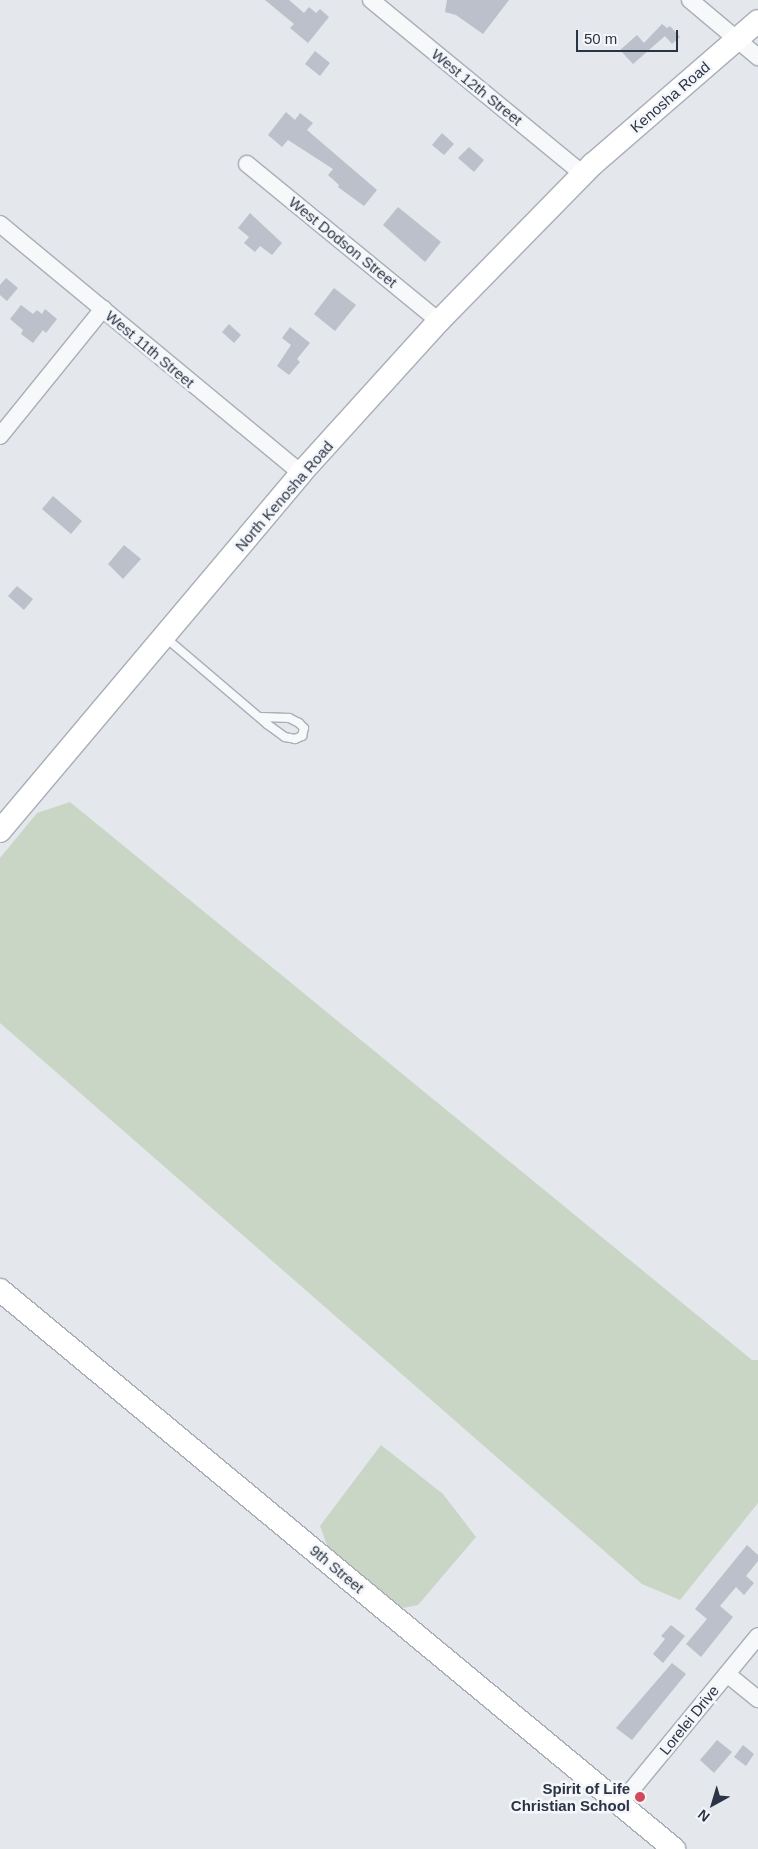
<!DOCTYPE html>
<html>
<head>
<meta charset="utf-8">
<style>
  body { margin:0 }
  #map { position:relative; width:758px; height:1849px; overflow:hidden; background:#e4e7ec; font-family:Arial,sans-serif }
  div>[style] { position:absolute }
  .green>* { inset:0; background:#c9d6c5 }
  .building>* { inset:0; background:#bbc0ca }
  .roads { filter:drop-shadow(1px 0 #a9aeb7) drop-shadow(-1px 0 #a9aeb7) drop-shadow(0 1px #a9aeb7) drop-shadow(0 -1px #a9aeb7) }
  .lane>* { height:8px; margin:-4px; padding:0 4px; transform-origin:4px; border-radius:4px; background:#f7f8fa }
  .street>* { height:16px; margin:-8px; padding:0 8px; transform-origin:8px; border-radius:8px; background:#f7f8fa }
  .secondary>* { height:22px; margin:-11px; padding:0 11px; transform-origin:11px; border-radius:11px; background:#fff }
  .dots>* { width:14px; height:14px; translate:-50% -50%; box-sizing:border-box; border:2px solid #f4f6f9; border-radius:50% }
  span { translate:-50% -50%; white-space:nowrap; text-align:center; line-height:1.15; -webkit-text-stroke:5px #f4f6f9; paint-order:stroke }
  .street-label { font-size:15px; color:#2b3445 }
  .poi-label { font-size:15px; color:#2b3445; font-weight:700 }
  .right { translate:-100% -50%; text-align:right }
  .north { position:absolute; left:688px; top:1779px; width:50px; height:50px; -webkit-text-stroke:4px #f4f6f9; paint-order:stroke; rotate:219deg; font-size:14px; font-weight:700; line-height:20px; text-align:center; color:#2b3445 }
  .north::after { content:''; display:block; margin:auto; width:18px; height:22px; background:#2b3445; clip-path:polygon(50% 0,100% 100%,50% 72%,0 100%) }
  .scale { position:absolute; left:576px; top:30px; width:102px; height:22px; box-sizing:border-box; border:2px solid #2b3445; border-top:0; padding-left:6px; font-size:15px; line-height:18px; white-space:nowrap; color:#2b3445; -webkit-text-stroke:4px #f4f6f9; paint-order:stroke }
</style>
</head>
<body>
<div id="map">
  <div class="green">
    <i style="clip-path:polygon(70px 802px,752px 1360px,758px 1360px,758px 1503px,680px 1600px,642px 1584px,0 1023px,0 858px,37px 813px)"></i>
    <i style="clip-path:polygon(381px 1445px,443px 1494px,476px 1537px,418px 1605px,403px 1608px,328px 1548px,320px 1526px)"></i>
  </div>
  <div class="building">
    <i style="clip-path:polygon(265px 0,289px 0,304px 13px,309px 7px,316px 13px,320px 9px,329px 17px,308px 43px,290px 28px,294px 24px)"></i>
    <i style="clip-path:polygon(447px 0,509px 0,483px 34px,456px 15px,445px 12px)"></i>
    <i style="clip-path:polygon(662px 24px,667px 28px,670px 26px,680px 37px,672px 44px,665px 36px,633px 64px,620px 50px,637px 35px,644px 43px)"></i>
    <i style="clip-path:polygon(315px 51px,330px 63px,320px 76px,305px 64px)"></i>
    <i style="clip-path:polygon(286px 112px,295px 120px,300px 113px,313px 123px,307px 130px,377px 190px,364px 206px,338px 187px,339px 185px,328px 175px,333px 169px,288px 140px,282px 147px,268px 135px)"></i>
    <i style="clip-path:polygon(442px 133px,454px 144px,444px 155px,432px 145px)"></i>
    <i style="clip-path:polygon(469px 147px,484px 160px,474px 172px,458px 158px)"></i>
    <i style="clip-path:polygon(398px 207px,441px 242px,425px 262px,383px 225px)"></i>
    <i style="clip-path:polygon(250px 213px,282px 243px,272px 255px,260px 246px,255px 252px,244px 243px,249px 237px,238px 228px)"></i>
    <i style="clip-path:polygon(6px 278px,18px 288px,7px 301px,0 295px,0 285px)"></i>
    <i style="clip-path:polygon(334px 288px,356px 305px,335px 331px,314px 314px)"></i>
    <i style="clip-path:polygon(21px 305px,33px 314px,37px 310px,42px 314px,45px 309px,57px 319px,46px 333px,43px 330px,33px 343px,21px 334px,23px 330px,10px 319px)"></i>
    <i style="clip-path:polygon(229px 324px,241px 335px,234px 343px,222px 332px)"></i>
    <i style="clip-path:polygon(290px 327px,310px 343px,297px 359px,300px 362px,289px 375px,277px 366px,291px 345px,282px 338px)"></i>
    <i style="clip-path:polygon(53px 496px,82px 521px,71px 534px,42px 509px)"></i>
    <i style="clip-path:polygon(124px 545px,141px 559px,123px 579px,108px 564px)"></i>
    <i style="clip-path:polygon(17px 586px,33px 599px,24px 610px,8px 596px)"></i>
    <i style="clip-path:polygon(747px 1545px,758px 1555px,758px 1561px,746px 1576px,754px 1583px,744px 1595px,736px 1587px,720px 1606px,733px 1617px,701px 1657px,686px 1644px,707px 1619px,695px 1609px)"></i>
    <i style="clip-path:polygon(671px 1625px,685px 1636px,663px 1663px,653px 1654px,665px 1639px,661px 1636px)"></i>
    <i style="clip-path:polygon(672px 1663px,686px 1674px,632px 1740px,616px 1728px)"></i>
    <i style="clip-path:polygon(717px 1740px,732px 1752px,714px 1773px,700px 1760px)"></i>
    <i style="clip-path:polygon(743px 1745px,754px 1754px,746px 1766px,734px 1757px)"></i>
  </div>
  <div class="roads">
    <div class="lane">
      <i style="left:166px;top:638px;width:133px;rotate:40.4deg"></i>
      <i style="left:267px;top:724px;width:22px;rotate:36deg"></i>
      <i style="left:285px;top:737px;width:10px;rotate:11deg"></i>
      <i style="left:295px;top:739px;width:8px;rotate:-23deg"></i>
      <i style="left:302px;top:736px;width:8px;rotate:-76deg"></i>
      <i style="left:304px;top:728px;width:7px;rotate:-135deg"></i>
      <i style="left:299px;top:723px;width:11px;rotate:-153deg"></i>
      <i style="left:289px;top:718px;width:29px;rotate:-178deg"></i>
    </div>
    <div class="street">
      <i style="left:371px;top:0;width:274px;rotate:39.4deg"></i>
      <i style="left:690px;top:0;width:89px;rotate:40deg"></i>
      <i style="left:247px;top:164px;width:248px;rotate:39.3deg"></i>
      <i style="left:0;top:224px;width:391px;rotate:39.6deg"></i>
      <i style="left:0;top:436px;width:164px;rotate:-51deg"></i>
      <i style="left:727px;top:1674px;width:40px;rotate:39deg"></i>
      <i style="left:620px;top:1804px;width:217px;rotate:-50.6deg"></i>
    </div>
    <div class="secondary">
      <i style="left:0;top:831px;width:468px;rotate:-49.9deg"></i>
      <i style="left:301px;top:473px;width:205px;rotate:-47.8deg"></i>
      <i style="left:439px;top:321px;width:220px;rotate:-45.6deg"></i>
      <i style="left:593px;top:164px;width:218px;rotate:-40.9deg"></i>
      <i style="left:0;top:1290px;width:876px;rotate:39.67deg"></i>
    </div>
  </div>
  <div class="dots">
    <i style="left:640px;top:1797px;background:#d1495b"></i>
  </div>
  <div class="street-label">
    <span style="left:477px;top:87px;rotate:39deg">West 12th Street</span>
    <span style="left:670px;top:97px;rotate:-41deg">Kenosha Road</span>
    <span style="left:343px;top:242px;rotate:39deg">West Dodson Street</span>
    <span style="left:150px;top:349px;rotate:40deg">West 11th Street</span>
    <span style="left:284px;top:496px;rotate:-49deg">North Kenosha Road</span>
    <span style="left:337px;top:1569px;rotate:40deg">9th Street</span>
    <span style="left:689px;top:1720px;rotate:-51deg">Lorelei Drive</span>
  </div>
  <div class="poi-label">
    <span class="right" style="left:630px;top:1797px">Spirit of Life<br>Christian School</span>
  </div>
  <div class="north">N</div>
  <div class="scale">50 m</div>
</div>
</body>
</html>
